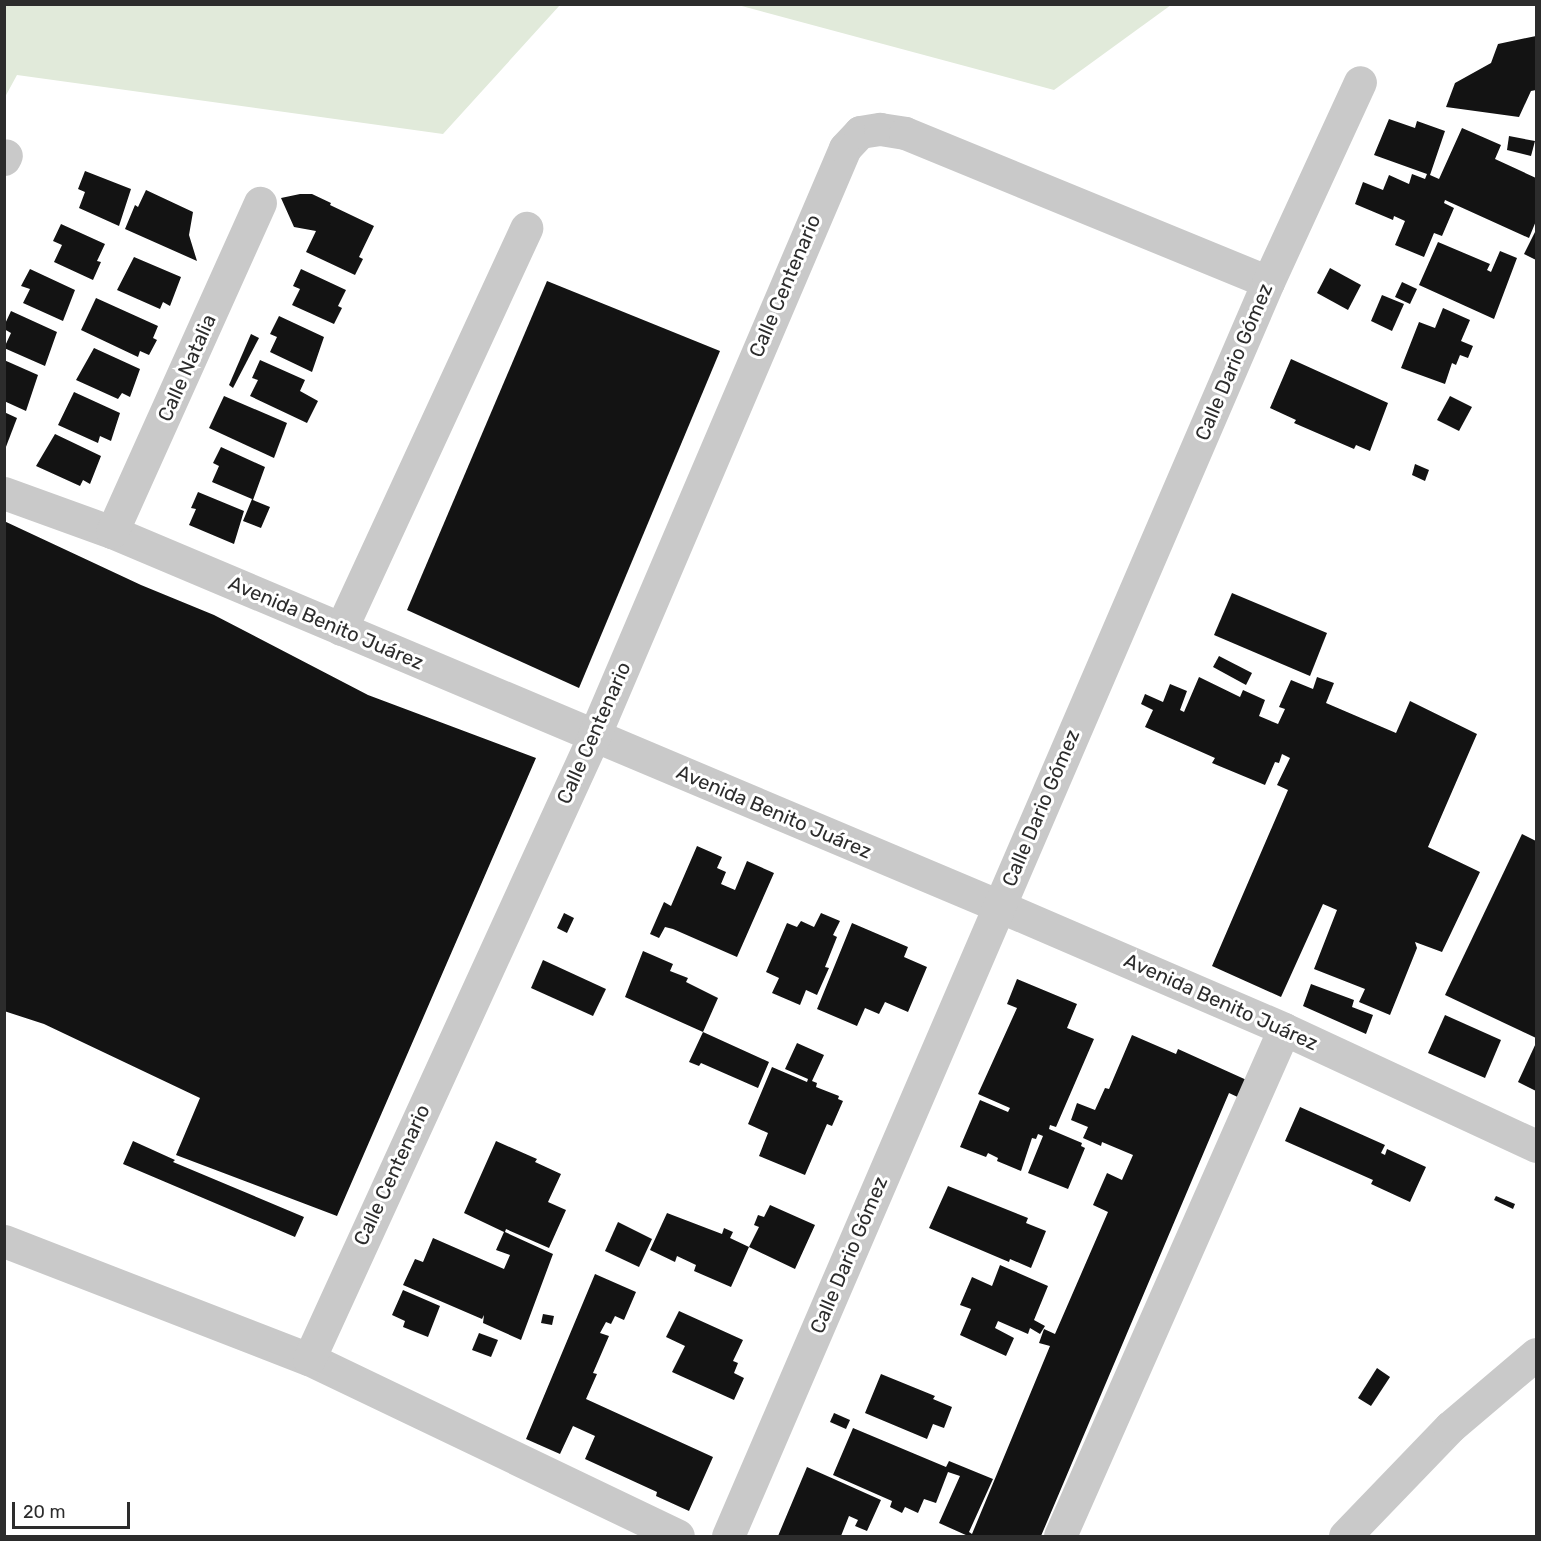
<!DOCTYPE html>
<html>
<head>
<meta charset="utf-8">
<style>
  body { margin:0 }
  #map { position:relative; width:1541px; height:1541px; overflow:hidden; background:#fff; font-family:Rubik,sans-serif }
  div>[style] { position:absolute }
  .green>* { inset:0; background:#e1eada }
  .building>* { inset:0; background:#131313 }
  .minor>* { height:33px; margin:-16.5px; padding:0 16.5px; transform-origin:16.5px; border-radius:16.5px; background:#c9c9c9 }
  span { translate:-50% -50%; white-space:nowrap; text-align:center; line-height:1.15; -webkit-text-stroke:6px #fff; paint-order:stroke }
  .street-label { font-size:20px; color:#2c2c2c }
  .frame { position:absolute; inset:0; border:6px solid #2c2c2c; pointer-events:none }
  .scale { position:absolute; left:12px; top:1502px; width:118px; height:27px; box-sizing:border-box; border:3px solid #2c2c2c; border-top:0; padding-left:8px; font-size:18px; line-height:21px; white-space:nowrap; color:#2c2c2c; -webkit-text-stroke:4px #fff; paint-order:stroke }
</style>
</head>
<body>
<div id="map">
  <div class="green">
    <i style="clip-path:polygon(5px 4px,560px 4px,560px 5px,443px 134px,17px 75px,5px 97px)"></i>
    <i style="clip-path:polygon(738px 5px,1171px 5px,1054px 90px)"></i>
  </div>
  <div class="building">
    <i style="clip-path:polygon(1536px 36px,1536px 90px,1531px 91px,1519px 117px,1446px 107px,1455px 83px,1491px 63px,1498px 44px)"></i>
    <i style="clip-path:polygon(1389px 119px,1415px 128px,1417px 121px,1445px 131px,1430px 175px,1439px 179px,1462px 128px,1501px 145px,1495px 159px,1536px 178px,1536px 221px,1529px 238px,1445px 200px,1444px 203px,1454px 208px,1442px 236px,1434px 233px,1424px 257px,1395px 245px,1405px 221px,1394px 216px,1393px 220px,1355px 204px,1363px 182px,1383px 190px,1389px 175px,1409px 184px,1412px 174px,1425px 179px,1427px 174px,1374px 155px)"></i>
    <i style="clip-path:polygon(1509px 136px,1535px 141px,1531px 156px,1507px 150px)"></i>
    <i style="clip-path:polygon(85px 171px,131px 189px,119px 226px,79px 208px,85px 192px,78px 189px)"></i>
    <i style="clip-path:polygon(146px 190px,193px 212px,189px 235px,197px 261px,125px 229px,135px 205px,138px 207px)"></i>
    <i style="clip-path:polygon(300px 194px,312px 194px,331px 203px,330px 205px,374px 226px,359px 257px,363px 259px,355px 275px,306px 252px,316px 231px,294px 227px,281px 198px)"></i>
    <i style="clip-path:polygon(61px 224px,105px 244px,97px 261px,101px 262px,93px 280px,54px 262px,62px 245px,53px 241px)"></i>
    <i style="clip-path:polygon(1536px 230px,1536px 260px,1524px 254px)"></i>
    <i style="clip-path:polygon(1438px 242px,1490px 264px,1487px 270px,1491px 272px,1500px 251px,1517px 258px,1494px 319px,1419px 285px)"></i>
    <i style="clip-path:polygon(134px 257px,181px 277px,170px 306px,163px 302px,160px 309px,117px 290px)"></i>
    <i style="clip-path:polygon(1330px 268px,1361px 285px,1348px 310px,1317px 293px)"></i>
    <i style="clip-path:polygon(30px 269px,75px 290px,63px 321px,23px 303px,30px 289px,21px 286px)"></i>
    <i style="clip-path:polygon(301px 269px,346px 290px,338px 306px,342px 308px,334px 324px,292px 305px,300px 289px,293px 286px)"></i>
    <i style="clip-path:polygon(547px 281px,720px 351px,579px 688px,407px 610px)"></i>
    <i style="clip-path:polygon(1402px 282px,1417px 289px,1410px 304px,1395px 297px)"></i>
    <i style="clip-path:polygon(1382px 295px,1404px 304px,1392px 331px,1371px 321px)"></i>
    <i style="clip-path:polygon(96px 298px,158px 326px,153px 338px,157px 340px,149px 355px,140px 351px,138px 357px,81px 330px)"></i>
    <i style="clip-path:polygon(1443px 308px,1470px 320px,1461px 341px,1473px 346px,1468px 358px,1460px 355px,1456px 365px,1452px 363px,1445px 384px,1401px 368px,1419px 322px,1435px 328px)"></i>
    <i style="clip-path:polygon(11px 311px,57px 332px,45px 366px,4px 348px,11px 333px,4px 329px,4px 326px)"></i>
    <i style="clip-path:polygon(279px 316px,324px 337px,312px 372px,270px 352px,277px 337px,270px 334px)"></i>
    <i style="clip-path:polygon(251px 334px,259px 338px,233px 388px,229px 385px)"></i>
    <i style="clip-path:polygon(94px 348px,140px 369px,130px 397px,122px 393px,118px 399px,76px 380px)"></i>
    <i style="clip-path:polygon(1291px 359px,1388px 403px,1370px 451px,1356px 445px,1354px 449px,1294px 423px,1296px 420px,1270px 408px)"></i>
    <i style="clip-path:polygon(4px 360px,38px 375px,26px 411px,4px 401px)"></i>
    <i style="clip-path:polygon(260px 360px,305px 380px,300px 391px,318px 401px,307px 423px,250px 396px,258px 380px,252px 378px)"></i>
    <i style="clip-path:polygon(74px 392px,120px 413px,111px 441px,100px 436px,98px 443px,58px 425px)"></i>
    <i style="clip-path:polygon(224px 396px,287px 423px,274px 458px,209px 428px)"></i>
    <i style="clip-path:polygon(1450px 396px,1472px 407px,1459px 431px,1437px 420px)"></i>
    <i style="clip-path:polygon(4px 412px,17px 418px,4px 452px)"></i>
    <i style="clip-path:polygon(55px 434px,101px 456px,90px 484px,83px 480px,80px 486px,36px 466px)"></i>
    <i style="clip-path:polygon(221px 447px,265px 467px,253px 500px,270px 507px,261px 528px,243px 521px,252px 499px,212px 482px,219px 466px,213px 463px)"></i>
    <i style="clip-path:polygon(1415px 464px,1429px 470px,1425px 481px,1412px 475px)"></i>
    <i style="clip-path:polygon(198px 492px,244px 511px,234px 544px,189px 525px,196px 509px,191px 508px)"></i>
    <i style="clip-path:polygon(4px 521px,141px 585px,214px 615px,368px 695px,536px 758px,337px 1216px,176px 1155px,200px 1098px,44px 1024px,4px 1011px)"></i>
    <i style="clip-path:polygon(1232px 593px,1327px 633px,1310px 676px,1214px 635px)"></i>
    <i style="clip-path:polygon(1219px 656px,1252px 673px,1246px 685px,1213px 667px)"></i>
    <i style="clip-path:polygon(1199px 677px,1240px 697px,1243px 690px,1265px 700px,1259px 716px,1278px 724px,1285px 709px,1279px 707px,1291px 680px,1313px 689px,1317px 677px,1334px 683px,1326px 703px,1396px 733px,1410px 701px,1477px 734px,1428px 847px,1480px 872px,1442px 952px,1415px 942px,1417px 948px,1390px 1015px,1359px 1002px,1365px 989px,1314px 969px,1337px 910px,1323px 904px,1281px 997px,1212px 966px,1288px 790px,1277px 785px,1290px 758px,1282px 754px,1279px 763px,1275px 762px,1265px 785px,1212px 763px,1215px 758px,1145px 727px,1153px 710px,1141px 704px,1145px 694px,1163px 702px,1170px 684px,1187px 691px,1180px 710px,1184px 712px)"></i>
    <i style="clip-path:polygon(1522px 834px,1536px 841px,1536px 1038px,1445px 995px)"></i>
    <i style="clip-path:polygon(697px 846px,722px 857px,717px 868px,726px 872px,721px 884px,735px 890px,747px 861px,774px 873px,737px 957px,673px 929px,665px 927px,659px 938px,650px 934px,664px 902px,671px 906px)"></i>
    <i style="clip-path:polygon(564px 913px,574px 918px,567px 933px,557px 928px)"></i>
    <i style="clip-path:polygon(821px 913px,840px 921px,833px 935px,837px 937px,825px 967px,829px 968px,817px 995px,806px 990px,800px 1005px,772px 993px,779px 978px,766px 972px,787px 923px,797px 927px,801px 921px,814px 927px)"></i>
    <i style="clip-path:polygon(852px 923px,908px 947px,904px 957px,927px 967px,908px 1012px,885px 1002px,879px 1014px,865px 1008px,857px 1026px,817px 1009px)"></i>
    <i style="clip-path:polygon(643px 951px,673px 964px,670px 971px,688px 978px,686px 982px,718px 998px,703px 1032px,625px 997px)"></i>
    <i style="clip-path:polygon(543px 960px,606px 989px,593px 1016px,531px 988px)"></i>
    <i style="clip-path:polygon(1017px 979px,1077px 1004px,1067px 1028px,1094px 1039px,1056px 1127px,1050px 1125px,1049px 1129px,1082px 1143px,1081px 1146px,1085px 1148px,1068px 1189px,1028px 1173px,1043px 1136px,1038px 1134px,1036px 1139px,1032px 1138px,1021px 1171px,997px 1161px,998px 1158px,988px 1153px,986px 1157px,960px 1147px,980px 1100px,1008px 1112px,1010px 1108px,978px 1094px,1017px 1008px,1007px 1004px)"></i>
    <i style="clip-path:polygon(1311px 984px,1354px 1000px,1352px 1007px,1373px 1015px,1366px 1034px,1303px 1006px)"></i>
    <i style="clip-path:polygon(1445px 1015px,1501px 1040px,1485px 1078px,1428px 1053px)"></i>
    <i style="clip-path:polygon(703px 1032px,769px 1062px,758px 1088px,701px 1063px,699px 1066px,689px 1062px)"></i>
    <i style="clip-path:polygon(1132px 1035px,1176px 1054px,1178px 1049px,1251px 1082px,1244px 1100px,1229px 1093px,1041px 1536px,968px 1536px,939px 1523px,960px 1476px,948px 1472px,936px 1503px,924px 1499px,918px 1513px,905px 1507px,902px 1513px,890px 1507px,892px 1501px,833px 1475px,853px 1428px,946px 1467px,949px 1461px,993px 1479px,969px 1532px,972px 1534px,1050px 1346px,1039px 1343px,1044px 1329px,1055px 1334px,1108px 1212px,1093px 1205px,1107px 1173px,1122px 1180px,1133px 1155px,1102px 1142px,1101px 1146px,1083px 1138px,1088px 1127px,1071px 1120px,1077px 1103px,1095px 1110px,1105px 1088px,1109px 1089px)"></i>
    <i style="clip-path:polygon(797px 1043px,824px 1055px,812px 1081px,817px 1083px,816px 1087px,839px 1096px,838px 1099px,843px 1101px,832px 1126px,827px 1124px,805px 1175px,759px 1156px,768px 1133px,748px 1124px,772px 1067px,807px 1082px,808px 1079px,785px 1069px)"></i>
    <i style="clip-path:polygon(1536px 1043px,1536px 1091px,1518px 1082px)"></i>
    <i style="clip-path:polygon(1300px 1107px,1385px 1145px,1381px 1153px,1385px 1155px,1387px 1149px,1426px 1167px,1410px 1202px,1371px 1184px,1373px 1180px,1285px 1141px)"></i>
    <i style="clip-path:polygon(133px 1141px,175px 1160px,173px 1162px,304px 1217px,295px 1237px,123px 1164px)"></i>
    <i style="clip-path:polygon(496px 1141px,537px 1159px,535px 1162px,561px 1174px,548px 1202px,566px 1210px,549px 1248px,506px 1229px,505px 1232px,553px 1254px,521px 1340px,483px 1323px,484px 1315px,482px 1319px,403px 1285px,415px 1259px,423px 1262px,433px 1238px,504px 1269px,510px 1255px,496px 1250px,504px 1232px,464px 1213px)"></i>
    <i style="clip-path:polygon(948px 1186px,1028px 1218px,1026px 1223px,1046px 1231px,1031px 1268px,1010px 1259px,1009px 1262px,929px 1228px)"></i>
    <i style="clip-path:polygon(1496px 1196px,1515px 1204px,1513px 1209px,1494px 1200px)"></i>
    <i style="clip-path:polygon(770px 1205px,815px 1225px,795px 1269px,749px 1247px,759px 1227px,754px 1225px,758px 1215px,764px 1217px)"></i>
    <i style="clip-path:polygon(667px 1213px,722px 1234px,724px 1228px,733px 1232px,730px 1238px,749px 1247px,731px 1287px,694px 1271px,696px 1265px,677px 1256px,675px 1262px,650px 1250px)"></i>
    <i style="clip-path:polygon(618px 1222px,652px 1239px,639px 1267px,605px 1251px)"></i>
    <i style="clip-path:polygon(1000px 1265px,1048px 1286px,1034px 1320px,1045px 1326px,1040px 1334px,1030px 1328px,1028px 1334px,998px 1321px,995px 1328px,1014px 1338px,1006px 1356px,960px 1335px,971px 1309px,960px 1305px,972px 1277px,992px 1286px)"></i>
    <i style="clip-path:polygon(595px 1274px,636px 1292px,624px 1320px,615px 1316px,611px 1324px,606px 1322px,600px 1333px,609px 1336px,593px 1373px,597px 1374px,586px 1399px,713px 1457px,689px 1511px,656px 1496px,657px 1492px,585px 1459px,595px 1436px,573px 1426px,560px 1454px,526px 1439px)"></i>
    <i style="clip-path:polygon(403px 1290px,440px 1306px,428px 1337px,403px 1327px,405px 1321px,392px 1315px)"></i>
    <i style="clip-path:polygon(679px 1311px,743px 1340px,733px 1361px,738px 1363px,734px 1373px,744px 1378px,734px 1400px,672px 1372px,685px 1346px,666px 1337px)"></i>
    <i style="clip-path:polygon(543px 1314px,554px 1316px,552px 1325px,541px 1323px)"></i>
    <i style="clip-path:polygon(479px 1333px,498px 1340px,491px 1357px,472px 1350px)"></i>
    <i style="clip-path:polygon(1377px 1368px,1390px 1377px,1371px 1406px,1358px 1398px)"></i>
    <i style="clip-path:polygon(881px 1374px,935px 1396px,933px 1399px,952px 1407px,944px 1428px,933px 1424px,927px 1439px,865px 1413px)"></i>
    <i style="clip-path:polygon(834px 1413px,850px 1420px,846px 1429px,830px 1422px)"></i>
    <i style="clip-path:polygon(807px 1467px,881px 1500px,867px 1531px,855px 1526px,858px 1520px,849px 1516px,841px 1536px,778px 1536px)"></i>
  </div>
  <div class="minor">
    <i style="left:4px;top:159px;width:4px;rotate:-63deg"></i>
    <i style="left:4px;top:493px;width:115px;rotate:19.9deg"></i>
    <i style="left:112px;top:532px;width:963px;rotate:22.86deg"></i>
    <i style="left:999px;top:906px;width:310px;rotate:23.3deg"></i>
    <i style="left:1284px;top:1029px;width:278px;rotate:24.9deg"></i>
    <i style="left:112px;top:532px;width:361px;rotate:-65.8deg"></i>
    <i style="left:341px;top:629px;width:442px;rotate:-65.2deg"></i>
    <i style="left:4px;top:1241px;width:327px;rotate:21.2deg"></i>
    <i style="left:309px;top:1359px;width:409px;rotate:25.6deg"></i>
    <i style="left:309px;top:1359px;width:685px;rotate:-65.42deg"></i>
    <i style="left:594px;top:736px;width:639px;rotate:-66.88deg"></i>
    <i style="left:845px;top:148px;width:22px;rotate:-47deg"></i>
    <i style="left:860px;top:132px;width:20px;rotate:-9deg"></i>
    <i style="left:880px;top:129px;width:25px;rotate:9deg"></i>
    <i style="left:905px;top:133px;width:392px;rotate:22.3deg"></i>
    <i style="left:728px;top:1536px;width:1365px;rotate:-66.7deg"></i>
    <i style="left:1268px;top:282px;width:220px;rotate:-65.3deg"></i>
    <i style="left:1060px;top:1536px;width:554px;rotate:-66.16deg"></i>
    <i style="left:1345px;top:1536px;width:151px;rotate:-46.1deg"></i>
    <i style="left:1450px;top:1427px;width:113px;rotate:-40.3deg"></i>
  </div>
  <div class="street-label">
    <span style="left:785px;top:286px;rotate:-67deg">Calle Centenario</span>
    <span style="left:1234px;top:362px;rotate:-67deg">Calle Dario Gómez</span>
    <span style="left:187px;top:368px;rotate:-66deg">Calle Natalia</span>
    <span style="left:326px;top:623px;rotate:23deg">Avenida Benito Juárez</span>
    <span style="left:594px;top:733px;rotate:-66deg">Calle Centenario</span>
    <span style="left:1041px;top:808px;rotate:-67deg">Calle Dario Gómez</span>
    <span style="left:774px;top:812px;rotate:23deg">Avenida Benito Juárez</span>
    <span style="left:1221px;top:1002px;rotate:24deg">Avenida Benito Juárez</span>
    <span style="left:392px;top:1175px;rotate:-65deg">Calle Centenario</span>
    <span style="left:849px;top:1255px;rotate:-67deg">Calle Dario Gómez</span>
  </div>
  <div class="frame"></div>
  <div class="scale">20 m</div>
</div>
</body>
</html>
